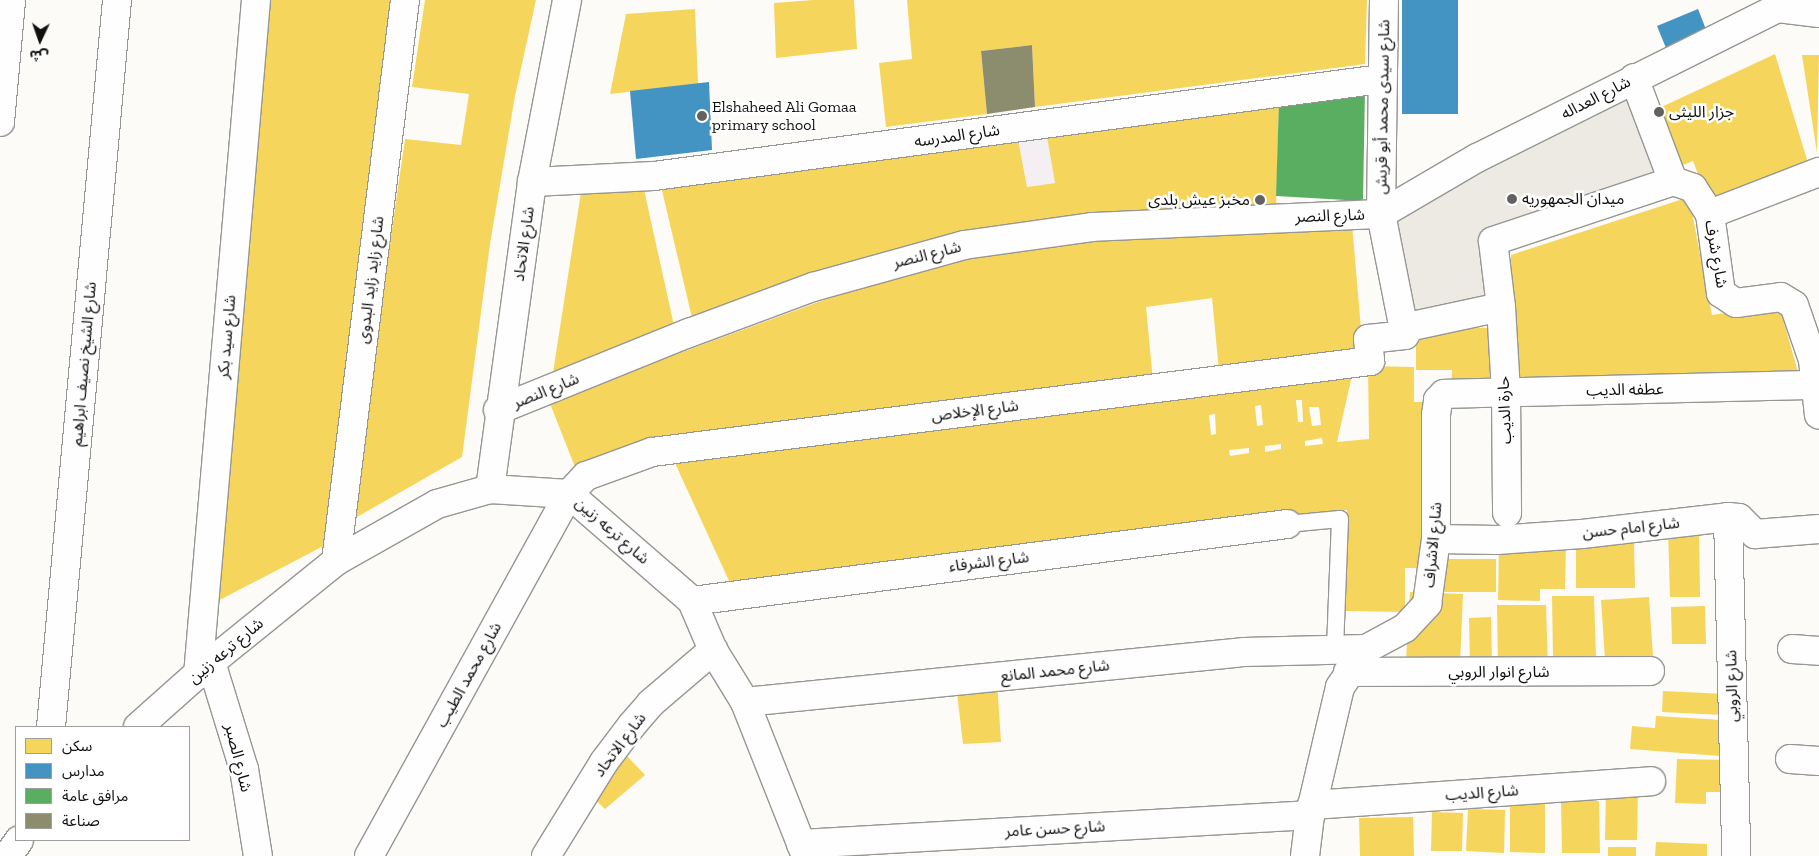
<!DOCTYPE html>
<html>
<head>
<meta charset="utf-8">
<style>
  body { margin:0 }
  #map { position:relative; width:1819px; height:856px; overflow:hidden; background:#fcfbf7; font-family:"Zilla Slab","Noto Sans Arabic",serif }
  div>[style] { position:absolute }
  .industrial>* { inset:0; background:#f4eff2 }
  .plaza>* { inset:0; background:#eceae2 }
  .homes>* { inset:0; background:#f6d55c }
  .schools>* { inset:0; background:#4393c3 }
  .public>* { inset:0; background:#5aae61 }
  .industry>* { inset:0; background:#8c8c6e }
  .roads { filter:drop-shadow(1px 0 #969694) drop-shadow(-1px 0 #969694) drop-shadow(0 1px #969694) drop-shadow(0 -1px #969694) }
  .service>* { height:16px; margin:-8px; padding:0 8px; transform-origin:8px; border-radius:8px; background:#fffefe }
  .minor>* { height:28px; margin:-14px; padding:0 14px; transform-origin:14px; border-radius:14px; background:#fffefe }
  .tertiary>* { height:28px; margin:-14px; padding:0 14px; transform-origin:14px; border-radius:14px; background:#fffefe }
  .dots>* { width:14px; height:14px; translate:-50% -50%; box-sizing:border-box; border:2px solid #fff; border-radius:50% }
  span { translate:-50% -50%; white-space:nowrap; text-align:center; line-height:1.15; -webkit-text-stroke:5px #fff; paint-order:stroke }
  .street-label { font-size:16px; color:#101010 }
  .poi-label { font-size:16px; color:#101010 }
  .left { translate:0 -50%; text-align:left }
  .right { translate:-100% -50%; text-align:right }
  .legend { position:absolute; left:15px; top:726px; width:175px; height:115px; box-sizing:border-box; background:#fff; border:1px solid #9f9f9f; margin:0; padding:6px 9px; list-style:none; font-size:15px; color:#101010 }
  .legend li { display:flex; align-items:center; gap:10px; height:25px }
  .legend b { width:25px; border:1px solid #9f9f9f }
  .north { position:absolute; left:15px; top:15px; width:50px; height:50px; -webkit-text-stroke:4px #fff; paint-order:stroke; rotate:183deg; font-size:14px; font-weight:700; line-height:20px; text-align:center; color:#101010 }
  .north::after { content:''; display:block; margin:auto; width:18px; height:22px; background:#101010; clip-path:polygon(50% 0,100% 100%,50% 72%,0 100%) }
</style>
</head>
<body>
<div id="map">
  <div class="industrial">
    <i style="clip-path:polygon(1046px 131px,1055px 183px,1027px 187px,1017px 134px)"></i>
  </div>
  <div class="plaza">
    <i style="clip-path:polygon(1627px 95px,1660px 180px,1479px 242px,1486px 300px,1411px 313px,1383px 219px)"></i>
  </div>
  <div class="homes">
    <i style="clip-path:polygon(269px 0,397px 0,333px 541px,212px 604px)"></i>
    <i style="clip-path:polygon(425px 0,536px 0,515px 96px,490px 244px,462px 457px,350px 521px,405px 139px,461px 145px,469px 94px,412px 87px)"></i>
    <i style="clip-path:polygon(813px 0,854px 0,857px 49px,776px 58px,774px 3px)"></i>
    <i style="clip-path:polygon(907px 0,1367px 0,1365px 64px,1035px 107px,1032px 45px,981px 51px,987px 114px,886px 127px,879px 63px,912px 59px)"></i>
    <i style="clip-path:polygon(695px 9px,698px 84px,610px 94px,626px 14px)"></i>
    <i style="clip-path:polygon(1775px 54px,1808px 163px,1710px 206px,1693px 161px,1675px 168px,1653px 111px)"></i>
    <i style="clip-path:polygon(1802px 55px,1819px 55px,1817px 153px)"></i>
    <i style="clip-path:polygon(1279px 101px,1276px 208px,1041px 223px,693px 322px,660px 182px,1017px 134px,1027px 187px,1055px 183px,1046px 131px)"></i>
    <i style="clip-path:polygon(643px 185px,675px 330px,552px 379px,581px 192px)"></i>
    <i style="clip-path:polygon(1689px 197px,1712px 315px,1779px 305px,1800px 379px,1510px 382px,1511px 255px)"></i>
    <i style="clip-path:polygon(1352px 224px,1363px 352px,1219px 371px,1212px 298px,1146px 307px,1153px 381px,673px 443px,669px 436px,575px 467px,549px 401px,927px 262px,1031px 242px)"></i>
    <i style="clip-path:polygon(1416px 327px,1495px 328px,1495px 390px,1451px 389px,1452px 370px,1416px 370px)"></i>
    <i style="clip-path:polygon(evenodd,1368px 366px,1414px 367px,1414px 402px,1426px 402px,1424px 568px,1405px 568px,1405px 612px,1346px 611px,1347px 510px,730px 583px,675px 463px,1353px 371px,1337px 442px,1369px 439px,1368px 366px,1296px 400px,1302px 400px,1303px 422px,1298px 422px,1296px 400px,1368px 366px,1261px 405px,1263px 425px,1257px 426px,1255px 406px,1261px 405px,1368px 366px,1309px 407px,1319px 407px,1321px 425px,1312px 426px,1309px 407px,1368px 366px,1215px 414px,1216px 434px,1211px 435px,1209px 415px,1215px 414px,1368px 366px,1322px 438px,1323px 444px,1305px 446px,1305px 441px,1322px 438px,1368px 366px,1281px 444px,1281px 449px,1265px 452px,1265px 446px,1281px 444px,1368px 366px,1249px 448px,1249px 453px,1230px 456px,1229px 450px,1249px 448px)"></i>
    <i style="clip-path:polygon(1699px 529px,1700px 597px,1670px 597px,1668px 530px)"></i>
    <i style="clip-path:polygon(1576px 541px,1634px 541px,1635px 588px,1576px 588px)"></i>
    <i style="clip-path:polygon(1499px 544px,1566px 545px,1565px 589px,1540px 589px,1540px 601px,1498px 600px)"></i>
    <i style="clip-path:polygon(1444px 559px,1496px 559px,1496px 592px,1443px 592px)"></i>
    <i style="clip-path:polygon(1410px 592px,1463px 594px,1460px 664px,1406px 661px)"></i>
    <i style="clip-path:polygon(1552px 596px,1594px 596px,1596px 656px,1553px 657px)"></i>
    <i style="clip-path:polygon(1649px 597px,1653px 656px,1605px 659px,1601px 600px)"></i>
    <i style="clip-path:polygon(1497px 605px,1546px 605px,1548px 667px,1498px 668px)"></i>
    <i style="clip-path:polygon(1705px 606px,1706px 644px,1672px 644px,1671px 607px)"></i>
    <i style="clip-path:polygon(1491px 617px,1492px 663px,1470px 663px,1469px 618px)"></i>
    <i style="clip-path:polygon(997px 681px,1001px 742px,963px 744px,956px 684px)"></i>
    <i style="clip-path:polygon(1663px 691px,1725px 694px,1724px 715px,1662px 712px)"></i>
    <i style="clip-path:polygon(1656px 716px,1722px 720px,1720px 756px,1630px 749px,1632px 726px,1655px 728px)"></i>
    <i style="clip-path:polygon(607px 735px,645px 775px,605px 809px,577px 782px)"></i>
    <i style="clip-path:polygon(1677px 759px,1728px 760px,1727px 792px,1706px 792px,1706px 804px,1675px 803px)"></i>
    <i style="clip-path:polygon(1606px 790px,1638px 791px,1637px 840px,1605px 840px)"></i>
    <i style="clip-path:polygon(1545px 799px,1545px 853px,1510px 852px,1510px 801px)"></i>
    <i style="clip-path:polygon(1561px 801px,1599px 801px,1600px 853px,1562px 853px)"></i>
    <i style="clip-path:polygon(1468px 809px,1505px 810px,1504px 853px,1466px 851px)"></i>
    <i style="clip-path:polygon(1432px 812px,1463px 813px,1462px 851px,1431px 851px)"></i>
    <i style="clip-path:polygon(1413px 817px,1414px 856px,1360px 856px,1359px 818px)"></i>
    <i style="clip-path:polygon(1656px 842px,1707px 844px,1707px 856px,1655px 856px)"></i>
    <i style="clip-path:polygon(1608px 847px,1636px 847px,1636px 856px,1608px 856px)"></i>
  </div>
  <div class="schools">
    <i style="clip-path:polygon(1402px 0,1458px 0,1458px 114px,1402px 114px)"></i>
    <i style="clip-path:polygon(1698px 9px,1707px 32px,1666px 48px,1657px 26px)"></i>
    <i style="clip-path:polygon(709px 82px,712px 150px,636px 159px,630px 91px)"></i>
  </div>
  <div class="public">
    <i style="clip-path:polygon(1365px 89px,1363px 201px,1276px 196px,1279px 101px)"></i>
  </div>
  <div class="industry">
    <i style="clip-path:polygon(1032px 45px,1035px 107px,987px 114px,981px 51px)"></i>
  </div>
  <div class="roads">
    <div class="service">
      <i style="left:1287px;top:524px;width:53px;rotate:-5.4deg"></i>
      <i style="left:1340px;top:519px;width:130px;rotate:92.2deg"></i>
    </div>
    <div class="minor">
      <i style="left:1634px;top:78px;width:110px;rotate:69.3deg"></i>
      <i style="left:1673px;top:181px;width:21px;rotate:19deg"></i>
      <i style="left:1693px;top:188px;width:31px;rotate:57deg"></i>
      <i style="left:1710px;top:214px;width:80px;rotate:82.1deg"></i>
      <i style="left:1721px;top:293px;width:18px;rotate:34deg"></i>
      <i style="left:1736px;top:303px;width:45px;rotate:-7.6deg"></i>
      <i style="left:1781px;top:297px;width:15px;rotate:32deg"></i>
      <i style="left:1794px;top:305px;width:58px;rotate:70.9deg"></i>
      <i style="left:1813px;top:360px;width:55px;rotate:83.8deg"></i>
      <i style="left:0;top:122px;width:122px;rotate:-84.8deg"></i>
      <i style="left:532px;top:182px;width:122px;rotate:-2.8deg"></i>
      <i style="left:654px;top:176px;width:733px;rotate:-7.6deg"></i>
      <i style="left:1710px;top:214px;width:117px;rotate:-21.1deg"></i>
      <i style="left:1501px;top:307px;width:85px;rotate:86.6deg"></i>
      <i style="left:1506px;top:392px;width:121px;rotate:89.5deg"></i>
      <i style="left:1403px;top:328px;width:100px;rotate:-12.1deg"></i>
      <i style="left:1501px;top:307px;width:66px;rotate:-96.9deg"></i>
      <i style="left:1493px;top:241px;width:190px;rotate:-18.4deg"></i>
      <i style="left:498px;top:410px;width:206px;rotate:-22deg"></i>
      <i style="left:689px;top:333px;width:132px;rotate:-20.4deg"></i>
      <i style="left:813px;top:287px;width:157px;rotate:-15.5deg"></i>
      <i style="left:964px;top:245px;width:129px;rotate:-8deg"></i>
      <i style="left:1092px;top:227px;width:289px;rotate:-2.6deg"></i>
      <i style="left:1381px;top:214px;width:111px;rotate:-30.3deg"></i>
      <i style="left:1477px;top:158px;width:336px;rotate:-26.5deg"></i>
      <i style="left:1778px;top:8px;width:41px;rotate:7deg"></i>
      <i style="left:1728px;top:517px;width:339px;rotate:88.6deg"></i>
      <i style="left:1436px;top:539px;width:61px;rotate:0.9deg"></i>
      <i style="left:1497px;top:540px;width:85px;rotate:-4deg"></i>
      <i style="left:1582px;top:534px;width:147px;rotate:-6.6deg"></i>
      <i style="left:1728px;top:517px;width:11px;rotate:5deg"></i>
      <i style="left:1739px;top:518px;width:23px;rotate:45deg"></i>
      <i style="left:1755px;top:534px;width:64px;rotate:-4.5deg"></i>
      <i style="left:336px;top:561px;width:565px;rotate:-82.99deg"></i>
      <i style="left:692px;top:601px;width:600px;rotate:-7.37deg"></i>
      <i style="left:1792px;top:649px;width:27px;rotate:4deg"></i>
      <i style="left:211px;top:662px;width:112px;rotate:72.9deg"></i>
      <i style="left:244px;top:769px;width:88px;rotate:80.9deg"></i>
      <i style="left:1348px;top:672px;width:302px;rotate:-0.2deg"></i>
      <i style="left:198px;top:675px;width:677px;rotate:-85.09deg"></i>
      <i style="left:745px;top:702px;width:501px;rotate:-5.72deg"></i>
      <i style="left:1244px;top:652px;width:122px;rotate:-1.4deg"></i>
      <i style="left:51px;top:727px;width:730px;rotate:-84.81deg"></i>
      <i style="left:1790px;top:759px;width:29px;rotate:4deg"></i>
      <i style="left:1312px;top:805px;width:340px;rotate:-4deg"></i>
      <i style="left:801px;top:844px;width:510px;rotate:-3.26deg"></i>
      <i style="left:369px;top:856px;width:414px;rotate:-61.1deg"></i>
      <i style="left:569px;top:494px;width:25px;rotate:-47deg"></i>
      <i style="left:586px;top:476px;width:70px;rotate:-20deg"></i>
      <i style="left:652px;top:452px;width:724px;rotate:-7.22deg"></i>
      <i style="left:1370px;top:361px;width:22px;rotate:-95deg"></i>
      <i style="left:1368px;top:339px;width:37px;rotate:-6deg"></i>
      <i style="left:1405px;top:335px;width:123px;rotate:-101.2deg"></i>
      <i style="left:1381px;top:214px;width:214px;rotate:-89.2deg"></i>
      <i style="left:546px;top:856px;width:110px;rotate:-58.3deg"></i>
      <i style="left:604px;top:762px;width:46px;rotate:-52.9deg"></i>
      <i style="left:632px;top:725px;width:29px;rotate:-49deg"></i>
      <i style="left:651px;top:703px;width:82px;rotate:-40.5deg"></i>
      <i style="left:1305px;top:856px;width:41px;rotate:-83deg"></i>
      <i style="left:1310px;top:815px;width:131px;rotate:-76.8deg"></i>
      <i style="left:1340px;top:687px;width:46px;rotate:-55.6deg"></i>
      <i style="left:1366px;top:649px;width:44px;rotate:-28.3deg"></i>
      <i style="left:1405px;top:628px;width:33px;rotate:-47deg"></i>
      <i style="left:1427px;top:604px;width:66px;rotate:-82.1deg"></i>
      <i style="left:1436px;top:539px;width:124px;rotate:-90deg"></i>
      <i style="left:1436px;top:415px;width:15px;rotate:-82deg"></i>
      <i style="left:1438px;top:400px;width:8px;rotate:-45deg"></i>
      <i style="left:1444px;top:394px;width:371px;rotate:-1.4deg"></i>
    </div>
    <div class="tertiary">
      <i style="left:490px;top:489px;width:310px;rotate:-82.2deg"></i>
      <i style="left:532px;top:182px;width:185px;rotate:-79.1deg"></i>
      <i style="left:138px;top:727px;width:98px;rotate:-41.7deg"></i>
      <i style="left:211px;top:662px;width:161px;rotate:-38.9deg"></i>
      <i style="left:336px;top:561px;width:116px;rotate:-29.4deg"></i>
      <i style="left:437px;top:504px;width:55px;rotate:-15.8deg"></i>
      <i style="left:490px;top:489px;width:79px;rotate:3.6deg"></i>
      <i style="left:569px;top:494px;width:163px;rotate:41deg"></i>
      <i style="left:692px;top:601px;width:53px;rotate:66.8deg"></i>
      <i style="left:713px;top:650px;width:61px;rotate:58.4deg"></i>
      <i style="left:745px;top:702px;width:166px;rotate:68.4deg"></i>
      <i style="left:8px;top:856px;width:19px;rotate:-55deg"></i>
    </div>
  </div>
  <div class="dots">
    <i style="left:1659px;top:112px;background:#636261"></i>
    <i style="left:702px;top:116px;background:#636261"></i>
    <i style="left:1512px;top:199px;background:#636261"></i>
    <i style="left:1260px;top:200px;background:#636261"></i>
  </div>
  <div class="street-label">
    <span style="left:1596px;top:98px;rotate:-27deg">شارع العداله</span>
    <span style="left:1383px;top:107px;rotate:-89deg">شارع سيدى محمد أبو قريش</span>
    <span style="left:957px;top:136px;rotate:-8deg">شارع المدرسه</span>
    <span style="left:1330px;top:216px;rotate:-2deg">شارع النصر</span>
    <span style="left:524px;top:244px;rotate:-82deg">شارع الاتحاد</span>
    <span style="left:1716px;top:254px;rotate:80deg">شارع شرف</span>
    <span style="left:927px;top:255px;rotate:-14deg">شارع النصر</span>
    <span style="left:371px;top:280px;rotate:-83deg">شارع زايد زايد البدوى</span>
    <span style="left:227px;top:337px;rotate:-85deg">شارع سيد بكر</span>
    <span style="left:84px;top:364px;rotate:-85deg">شارع الشيخ نصيف ابراهيم</span>
    <span style="left:1625px;top:390px;rotate:-1deg">عطفه الديب</span>
    <span style="left:546px;top:391px;rotate:-22deg">شارع النصر</span>
    <span style="left:1505px;top:410px;rotate:-92deg">حارة الديب</span>
    <span style="left:975px;top:411px;rotate:-7deg">شارع الإخلاص</span>
    <span style="left:1631px;top:528px;rotate:-6deg">شارع امام حسن</span>
    <span style="left:612px;top:531px;rotate:41deg">شارع ترعه زنين</span>
    <span style="left:1433px;top:545px;rotate:-85deg">شارع الاشراف</span>
    <span style="left:989px;top:562px;rotate:-7deg">شارع الشرفاء</span>
    <span style="left:226px;top:651px;rotate:-40deg">شارع ترعه زنين</span>
    <span style="left:1055px;top:671px;rotate:-6deg">شارع محمد المانع</span>
    <span style="left:1499px;top:672px">شارع انوار الروبي</span>
    <span style="left:469px;top:675px;rotate:-61deg">شارع محمد الطيب</span>
    <span style="left:1732px;top:686px;rotate:-91deg">شارع الروبي</span>
    <span style="left:620px;top:745px;rotate:-53deg">شارع الاتحاد</span>
    <span style="left:238px;top:758px;rotate:76deg">شارع الصبر</span>
    <span style="left:1482px;top:793px;rotate:-4deg">شارع الديب</span>
    <span style="left:1055px;top:829px;rotate:-3deg">شارع حسن عامر</span>
  </div>
  <div class="poi-label">
    <span class="left" style="left:712px;top:116px">Elshaheed Ali Gomaa<br>primary school</span>
    <span class="left" style="left:1669px;top:112px">جزار الليثى</span>
    <span class="left" style="left:1522px;top:199px">ميدان الجمهوريه</span>
    <span class="right" style="left:1250px;top:200px">مخبز عيش بلدى</span>
  </div>
  <ul class="legend">
  <li><b style="height:14px;background:#f6d55c"></b>سكن</li>
  <li><b style="height:14px;background:#4393c3"></b>مدارس</li>
  <li><b style="height:14px;background:#5aae61"></b>مرافق عامة</li>
  <li><b style="height:14px;background:#8c8c6e"></b>صناعة</li>
  </ul>
  <div class="north">ش</div>
</div>
</body>
</html>
